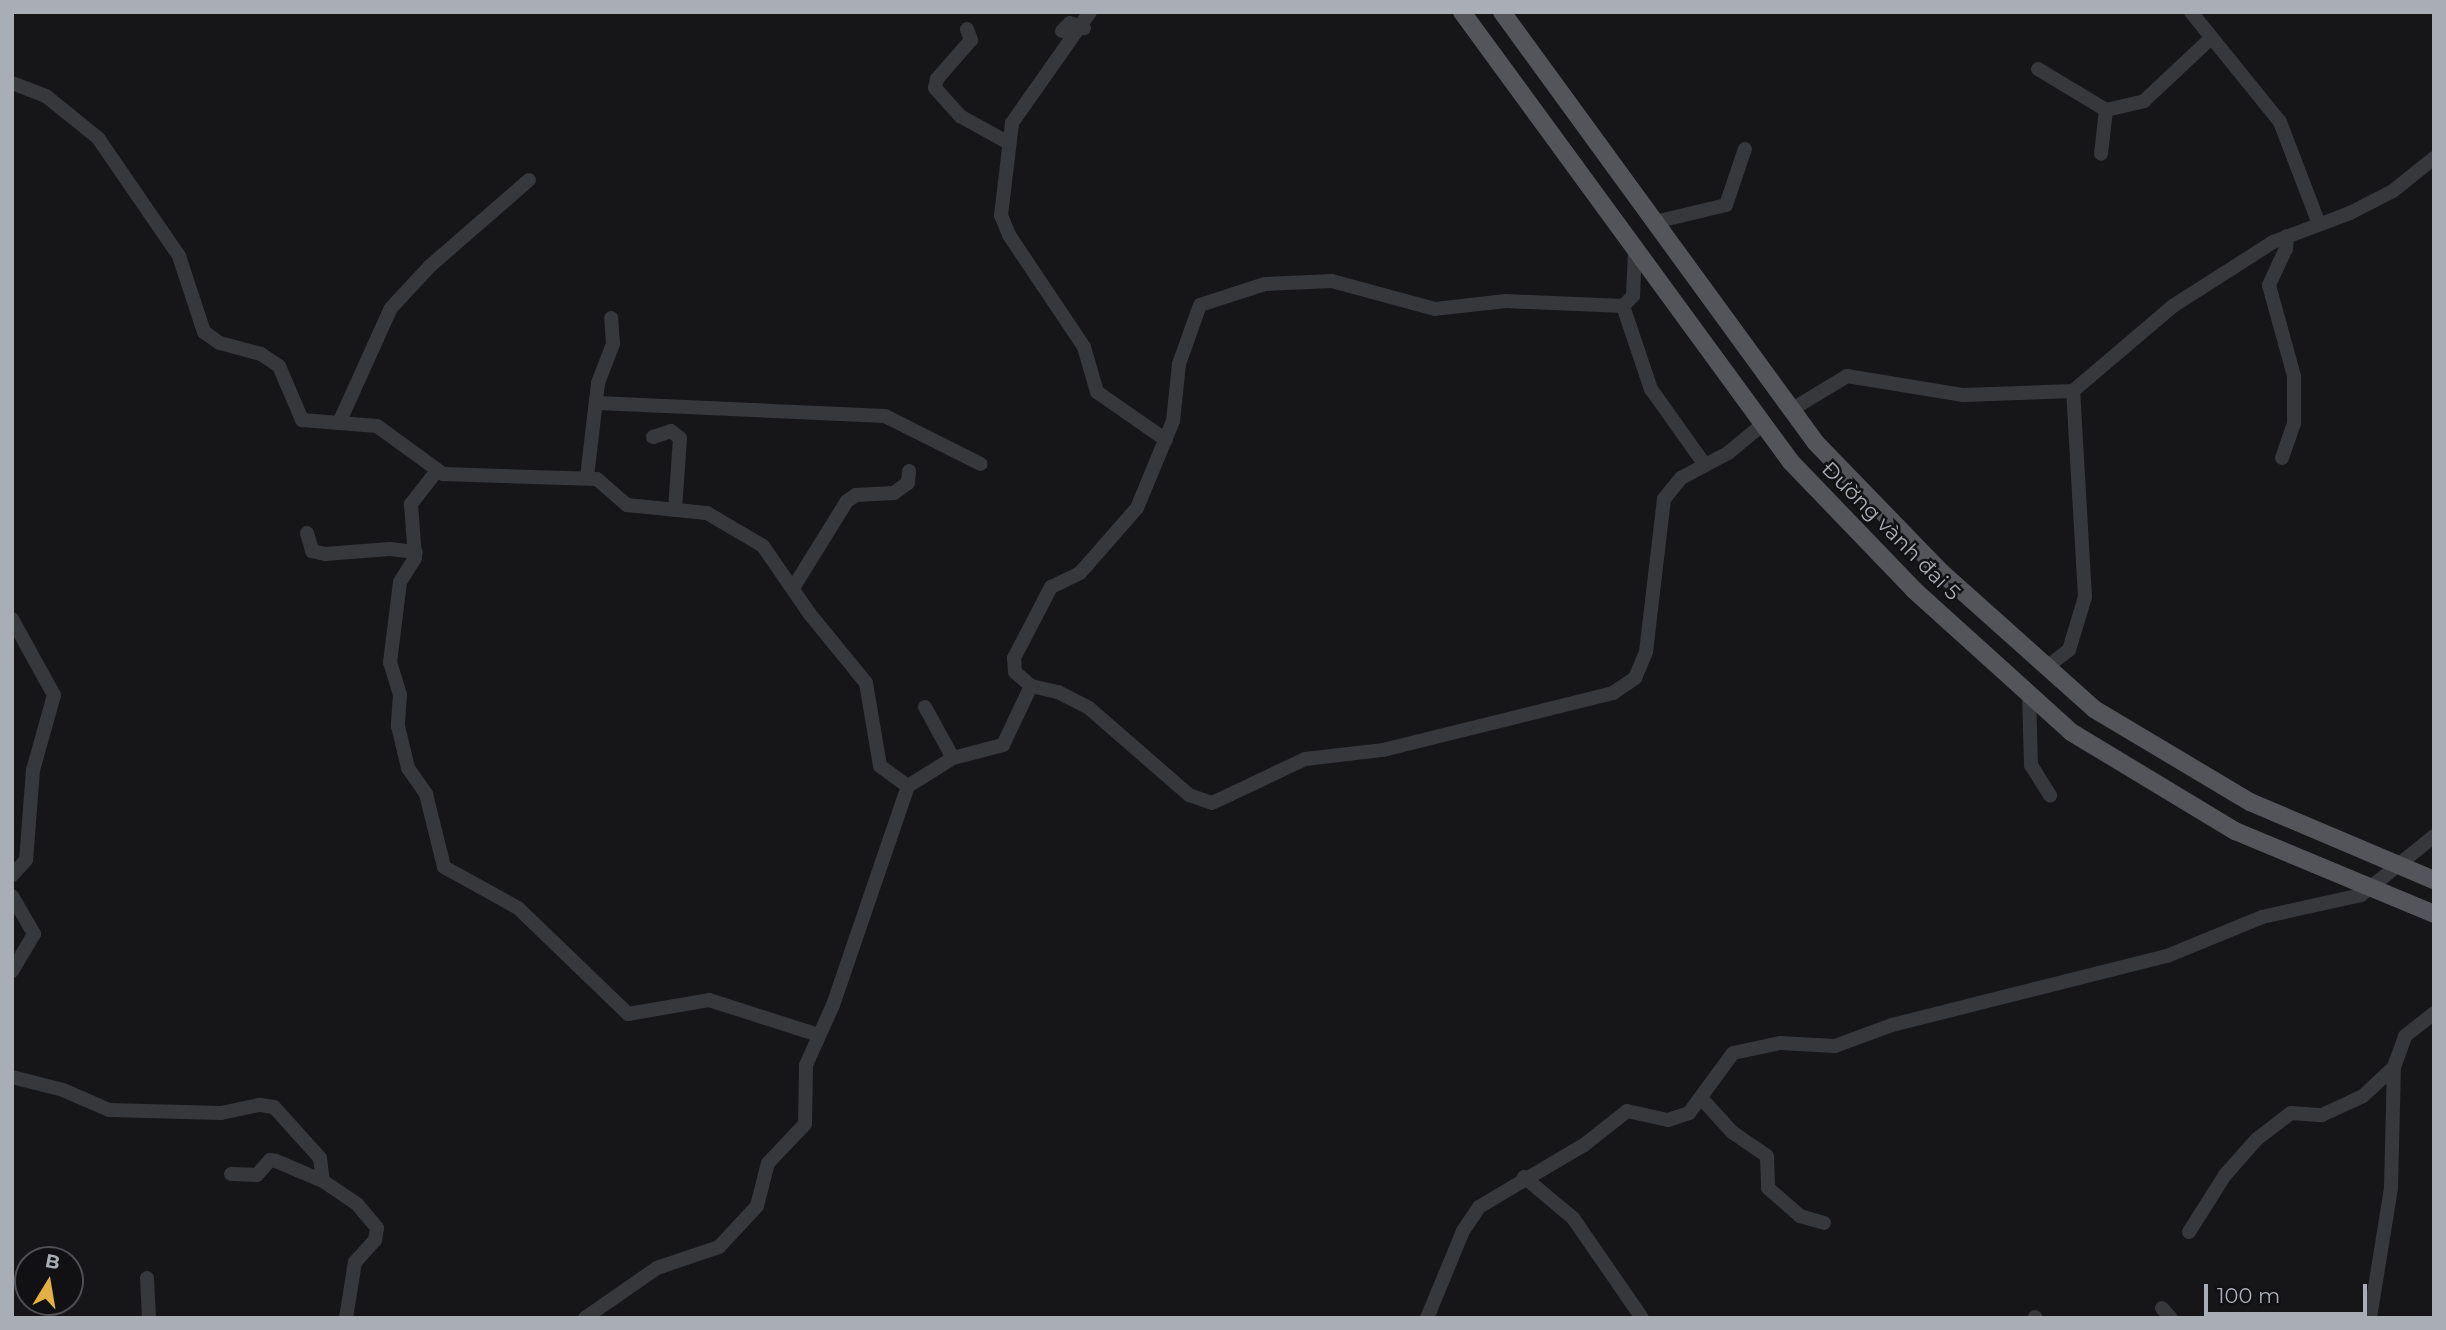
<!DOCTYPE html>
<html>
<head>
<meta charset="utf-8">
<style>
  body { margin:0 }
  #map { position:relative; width:2446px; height:1330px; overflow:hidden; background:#161618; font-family:Montserrat,sans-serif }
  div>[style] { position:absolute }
  .minor>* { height:14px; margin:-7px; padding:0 7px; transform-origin:7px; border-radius:7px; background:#37383c }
  .major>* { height:18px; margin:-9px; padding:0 9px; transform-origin:9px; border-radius:9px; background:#53555b }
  span { translate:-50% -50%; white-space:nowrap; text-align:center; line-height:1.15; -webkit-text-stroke:5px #111113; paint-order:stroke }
  .street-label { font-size:21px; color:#a9adb6 }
  .frame { position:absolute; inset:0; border:14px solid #a9adb6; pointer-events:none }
  .north { position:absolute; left:14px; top:1246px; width:70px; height:70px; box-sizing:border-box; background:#111113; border:2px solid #4e4f54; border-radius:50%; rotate:11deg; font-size:19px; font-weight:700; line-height:28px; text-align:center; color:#a9adb6 }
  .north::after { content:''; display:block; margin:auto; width:24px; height:32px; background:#e2b043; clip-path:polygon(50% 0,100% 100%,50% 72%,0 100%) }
  .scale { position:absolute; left:2204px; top:1284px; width:163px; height:32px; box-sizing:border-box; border:4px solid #a9adb6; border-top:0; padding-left:9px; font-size:21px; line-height:24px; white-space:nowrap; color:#a9adb6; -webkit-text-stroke:5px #111113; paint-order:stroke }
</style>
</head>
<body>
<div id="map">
  <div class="minor">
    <i style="left:1090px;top:12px;width:136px;rotate:125.1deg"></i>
    <i style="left:1012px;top:123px;width:93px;rotate:96.8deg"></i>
    <i style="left:1001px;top:215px;width:22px;rotate:68deg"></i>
    <i style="left:1009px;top:235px;width:135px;rotate:56.2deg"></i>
    <i style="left:1084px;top:347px;width:47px;rotate:73.9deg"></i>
    <i style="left:1097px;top:392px;width:84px;rotate:34.8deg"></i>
    <i style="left:2191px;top:12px;width:141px;rotate:51deg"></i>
    <i style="left:2280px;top:122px;width:109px;rotate:69.1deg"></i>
    <i style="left:967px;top:29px;width:12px;rotate:70deg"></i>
    <i style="left:971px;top:40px;width:52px;rotate:131.1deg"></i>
    <i style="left:937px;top:79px;width:9px;rotate:103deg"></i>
    <i style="left:935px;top:88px;width:38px;rotate:48deg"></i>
    <i style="left:960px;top:116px;width:54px;rotate:29deg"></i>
    <i style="left:1062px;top:31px;width:11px;rotate:-45deg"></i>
    <i style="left:1070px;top:23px;width:15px;rotate:20deg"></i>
    <i style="left:2038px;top:69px;width:79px;rotate:31.1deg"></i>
    <i style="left:2106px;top:110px;width:44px;rotate:96.5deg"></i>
    <i style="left:12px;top:83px;width:36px;rotate:21deg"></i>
    <i style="left:46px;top:96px;width:67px;rotate:38.9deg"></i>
    <i style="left:98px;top:138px;width:143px;rotate:55.5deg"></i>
    <i style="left:179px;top:256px;width:80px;rotate:71.8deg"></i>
    <i style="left:204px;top:332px;width:19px;rotate:35deg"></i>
    <i style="left:220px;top:343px;width:42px;rotate:15deg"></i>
    <i style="left:261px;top:354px;width:22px;rotate:34deg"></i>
    <i style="left:279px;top:366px;width:59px;rotate:66.9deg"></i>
    <i style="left:302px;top:420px;width:75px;rotate:4.6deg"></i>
    <i style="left:377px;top:426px;width:82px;rotate:36deg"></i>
    <i style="left:443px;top:474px;width:154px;rotate:1.9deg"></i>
    <i style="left:597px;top:479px;width:40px;rotate:41deg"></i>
    <i style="left:627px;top:505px;width:80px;rotate:5.7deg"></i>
    <i style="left:707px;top:513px;width:65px;rotate:30.5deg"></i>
    <i style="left:763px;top:546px;width:81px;rotate:55.5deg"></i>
    <i style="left:809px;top:613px;width:90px;rotate:50.8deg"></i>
    <i style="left:866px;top:683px;width:84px;rotate:80.4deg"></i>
    <i style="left:880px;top:766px;width:34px;rotate:36deg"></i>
    <i style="left:2106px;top:110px;width:39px;rotate:-13deg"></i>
    <i style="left:2144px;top:101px;width:92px;rotate:-43.2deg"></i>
    <i style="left:1655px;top:222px;width:73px;rotate:-13.5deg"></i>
    <i style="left:1726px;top:205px;width:59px;rotate:-71.3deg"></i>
    <i style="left:1635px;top:249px;width:47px;rotate:92.4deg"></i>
    <i style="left:1633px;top:296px;width:14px;rotate:135deg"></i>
    <i style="left:1623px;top:306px;width:117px;rotate:-177.6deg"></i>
    <i style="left:1506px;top:301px;width:71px;rotate:173.6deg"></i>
    <i style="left:1435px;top:309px;width:107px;rotate:-164.8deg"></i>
    <i style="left:1332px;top:281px;width:67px;rotate:177.4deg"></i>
    <i style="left:1265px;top:284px;width:68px;rotate:162.1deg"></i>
    <i style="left:1200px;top:305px;width:63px;rotate:109.6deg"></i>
    <i style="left:1179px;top:364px;width:57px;rotate:96deg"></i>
    <i style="left:1173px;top:421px;width:94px;rotate:112.5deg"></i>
    <i style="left:1137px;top:508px;width:86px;rotate:131.2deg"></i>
    <i style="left:1080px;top:573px;width:32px;rotate:154deg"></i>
    <i style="left:1051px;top:587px;width:80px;rotate:117.5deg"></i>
    <i style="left:1014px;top:658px;width:14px;rotate:86deg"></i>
    <i style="left:1015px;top:672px;width:21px;rotate:41deg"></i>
    <i style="left:1031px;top:686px;width:28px;rotate:13deg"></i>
    <i style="left:1058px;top:692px;width:35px;rotate:27deg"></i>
    <i style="left:1089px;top:708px;width:133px;rotate:41deg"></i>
    <i style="left:1189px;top:795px;width:24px;rotate:19deg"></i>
    <i style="left:1212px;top:803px;width:103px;rotate:-25.3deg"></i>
    <i style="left:1305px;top:759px;width:79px;rotate:-6.6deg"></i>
    <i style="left:1383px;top:750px;width:237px;rotate:-13.9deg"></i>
    <i style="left:1613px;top:693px;width:27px;rotate:-34deg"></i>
    <i style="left:1635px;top:678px;width:28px;rotate:-67deg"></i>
    <i style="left:1646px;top:652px;width:154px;rotate:-83.3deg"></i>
    <i style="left:1664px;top:499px;width:27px;rotate:-51deg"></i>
    <i style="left:1681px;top:478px;width:53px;rotate:-28deg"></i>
    <i style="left:1728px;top:453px;width:45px;rotate:-39.6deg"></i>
    <i style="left:1623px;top:306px;width:88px;rotate:71.4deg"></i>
    <i style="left:1651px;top:389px;width:93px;rotate:54.6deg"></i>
    <i style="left:598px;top:403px;width:287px;rotate:2.6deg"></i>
    <i style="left:885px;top:416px;width:107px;rotate:26.6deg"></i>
    <i style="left:1791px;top:410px;width:66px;rotate:-31.3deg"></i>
    <i style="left:1847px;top:376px;width:118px;rotate:9.3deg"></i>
    <i style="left:1963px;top:395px;width:110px;rotate:-2.1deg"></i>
    <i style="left:2073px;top:391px;width:131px;rotate:-40.4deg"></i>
    <i style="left:2173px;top:306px;width:119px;rotate:-32.6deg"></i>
    <i style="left:2273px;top:242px;width:82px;rotate:-20.6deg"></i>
    <i style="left:2350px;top:213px;width:48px;rotate:-27.1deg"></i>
    <i style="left:2393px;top:191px;width:53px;rotate:-38.8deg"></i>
    <i style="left:339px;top:423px;width:126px;rotate:-65.7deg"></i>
    <i style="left:391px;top:308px;width:57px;rotate:-47.1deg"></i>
    <i style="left:430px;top:266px;width:131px;rotate:-41deg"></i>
    <i style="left:653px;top:437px;width:19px;rotate:-18deg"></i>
    <i style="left:671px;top:431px;width:11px;rotate:38deg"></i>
    <i style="left:680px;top:438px;width:72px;rotate:94deg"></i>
    <i style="left:2282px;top:458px;width:36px;rotate:-71deg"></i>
    <i style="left:2294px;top:424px;width:48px;rotate:-90deg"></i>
    <i style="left:2294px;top:376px;width:94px;rotate:-105.4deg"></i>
    <i style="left:2269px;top:285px;width:40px;rotate:-65deg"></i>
    <i style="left:2286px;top:249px;width:13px;rotate:-86deg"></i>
    <i style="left:436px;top:472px;width:41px;rotate:128deg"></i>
    <i style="left:411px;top:504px;width:54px;rotate:85.8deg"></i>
    <i style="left:415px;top:558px;width:28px;rotate:122deg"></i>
    <i style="left:400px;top:582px;width:81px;rotate:97.1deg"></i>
    <i style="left:390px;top:662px;width:34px;rotate:73deg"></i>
    <i style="left:400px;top:694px;width:32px;rotate:94deg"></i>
    <i style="left:398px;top:726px;width:43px;rotate:76.6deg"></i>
    <i style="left:408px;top:768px;width:32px;rotate:55deg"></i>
    <i style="left:426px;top:794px;width:75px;rotate:76.1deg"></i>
    <i style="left:444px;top:867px;width:85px;rotate:29deg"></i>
    <i style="left:518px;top:908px;width:153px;rotate:43.9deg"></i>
    <i style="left:628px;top:1014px;width:82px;rotate:-9.8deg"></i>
    <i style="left:709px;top:1000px;width:115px;rotate:17.7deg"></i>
    <i style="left:587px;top:477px;width:95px;rotate:-83.3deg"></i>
    <i style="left:598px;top:383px;width:42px;rotate:-69deg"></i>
    <i style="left:613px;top:344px;width:26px;rotate:-94deg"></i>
    <i style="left:307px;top:533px;width:19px;rotate:74deg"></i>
    <i style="left:312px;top:551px;width:13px;rotate:13deg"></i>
    <i style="left:325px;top:554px;width:65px;rotate:-4.4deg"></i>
    <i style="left:390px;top:549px;width:26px;rotate:7deg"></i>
    <i style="left:793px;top:588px;width:102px;rotate:-58.2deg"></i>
    <i style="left:847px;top:501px;width:11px;rotate:-34deg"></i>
    <i style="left:856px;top:495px;width:38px;rotate:-3deg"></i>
    <i style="left:894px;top:493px;width:17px;rotate:-36deg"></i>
    <i style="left:908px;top:483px;width:12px;rotate:-85deg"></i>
    <i style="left:12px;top:619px;width:87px;rotate:61.1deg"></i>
    <i style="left:54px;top:695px;width:78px;rotate:105.6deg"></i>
    <i style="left:33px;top:770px;width:90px;rotate:94.4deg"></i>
    <i style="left:26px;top:860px;width:21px;rotate:133deg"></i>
    <i style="left:2047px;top:667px;width:28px;rotate:-38deg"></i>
    <i style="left:2069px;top:650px;width:55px;rotate:-73.2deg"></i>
    <i style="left:2085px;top:597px;width:206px;rotate:-93.3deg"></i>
    <i style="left:2029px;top:693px;width:72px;rotate:88.4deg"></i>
    <i style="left:2031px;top:765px;width:36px;rotate:58deg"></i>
    <i style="left:925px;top:707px;width:58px;rotate:61.2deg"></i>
    <i style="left:12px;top:896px;width:44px;rotate:59.9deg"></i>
    <i style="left:34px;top:934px;width:43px;rotate:120.7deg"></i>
    <i style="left:12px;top:1077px;width:53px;rotate:14.3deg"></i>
    <i style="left:63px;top:1090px;width:50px;rotate:23.5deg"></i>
    <i style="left:109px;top:1110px;width:112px;rotate:1.5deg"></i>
    <i style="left:221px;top:1113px;width:40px;rotate:-12deg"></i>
    <i style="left:260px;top:1105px;width:14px;rotate:8deg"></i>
    <i style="left:274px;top:1107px;width:69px;rotate:48deg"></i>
    <i style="left:320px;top:1158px;width:23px;rotate:83deg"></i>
    <i style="left:323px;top:1181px;width:41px;rotate:34.1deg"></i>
    <i style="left:357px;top:1204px;width:31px;rotate:50deg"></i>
    <i style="left:377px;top:1228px;width:12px;rotate:99deg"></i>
    <i style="left:375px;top:1240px;width:30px;rotate:132deg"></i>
    <i style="left:355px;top:1262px;width:57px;rotate:99.1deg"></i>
    <i style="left:1702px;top:1099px;width:45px;rotate:47.7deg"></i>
    <i style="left:1732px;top:1132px;width:42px;rotate:34.4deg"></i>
    <i style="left:1767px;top:1156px;width:32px;rotate:88deg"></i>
    <i style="left:1768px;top:1188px;width:43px;rotate:41.2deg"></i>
    <i style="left:1800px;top:1216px;width:25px;rotate:16deg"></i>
    <i style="left:231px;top:1174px;width:26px;rotate:2deg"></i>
    <i style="left:257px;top:1175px;width:20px;rotate:-49deg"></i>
    <i style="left:270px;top:1160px;width:6px;rotate:9deg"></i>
    <i style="left:276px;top:1161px;width:51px;rotate:23.1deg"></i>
    <i style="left:1524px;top:1177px;width:64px;rotate:39.9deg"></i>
    <i style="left:1573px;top:1218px;width:121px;rotate:55.4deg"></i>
    <i style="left:2189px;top:1232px;width:67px;rotate:-57.7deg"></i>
    <i style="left:2225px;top:1175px;width:48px;rotate:-48.4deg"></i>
    <i style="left:2257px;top:1139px;width:43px;rotate:-37.4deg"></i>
    <i style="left:2291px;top:1113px;width:31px;rotate:4deg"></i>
    <i style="left:2322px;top:1115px;width:45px;rotate:-24.9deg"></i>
    <i style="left:2363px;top:1096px;width:42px;rotate:-43.1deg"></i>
    <i style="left:147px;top:1278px;width:40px;rotate:87.1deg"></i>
    <i style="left:2162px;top:1308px;width:13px;rotate:48deg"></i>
    <i style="left:2035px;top:1317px;width:1px;rotate:45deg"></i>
    <i style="left:585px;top:1318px;width:88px;rotate:-34.8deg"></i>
    <i style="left:657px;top:1268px;width:65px;rotate:-18.7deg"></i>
    <i style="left:719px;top:1247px;width:56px;rotate:-47.2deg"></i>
    <i style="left:757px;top:1206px;width:44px;rotate:-75.7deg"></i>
    <i style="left:768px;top:1163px;width:54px;rotate:-46.5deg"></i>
    <i style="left:805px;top:1124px;width:59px;rotate:-89deg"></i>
    <i style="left:806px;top:1065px;width:66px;rotate:-65.8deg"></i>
    <i style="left:833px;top:1005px;width:231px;rotate:-71.1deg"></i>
    <i style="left:908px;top:786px;width:53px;rotate:-31.9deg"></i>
    <i style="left:953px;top:758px;width:52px;rotate:-14.6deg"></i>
    <i style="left:1003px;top:745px;width:65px;rotate:-64.6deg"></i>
    <i style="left:1427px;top:1318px;width:94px;rotate:-67.5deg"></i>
    <i style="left:1463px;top:1231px;width:29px;rotate:-56deg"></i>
    <i style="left:1479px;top:1207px;width:122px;rotate:-30.6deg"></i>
    <i style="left:1584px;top:1145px;width:55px;rotate:-38.3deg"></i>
    <i style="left:1627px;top:1111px;width:42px;rotate:12.4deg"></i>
    <i style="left:1668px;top:1120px;width:22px;rotate:-18deg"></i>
    <i style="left:1689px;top:1113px;width:74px;rotate:-53.7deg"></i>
    <i style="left:1733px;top:1053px;width:48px;rotate:-12deg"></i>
    <i style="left:1780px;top:1043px;width:55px;rotate:3.1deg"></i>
    <i style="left:1835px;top:1046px;width:61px;rotate:-20.2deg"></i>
    <i style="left:1892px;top:1025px;width:284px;rotate:-14.1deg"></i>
    <i style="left:2167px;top:956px;width:103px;rotate:-22.3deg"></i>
    <i style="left:2262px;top:917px;width:101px;rotate:-12.5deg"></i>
    <i style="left:2361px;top:895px;width:94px;rotate:-38.9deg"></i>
    <i style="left:2370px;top:1318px;width:132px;rotate:-80.8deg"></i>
    <i style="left:2391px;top:1188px;width:121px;rotate:-88.6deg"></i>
    <i style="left:2394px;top:1067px;width:33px;rotate:-70deg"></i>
    <i style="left:2405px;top:1036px;width:37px;rotate:-38deg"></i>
  </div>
  <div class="major">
    <i style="left:1462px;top:12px;width:557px;rotate:53.83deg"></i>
    <i style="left:1791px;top:462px;width:178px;rotate:46.1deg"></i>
    <i style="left:1914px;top:590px;width:212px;rotate:42.1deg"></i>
    <i style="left:2071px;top:732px;width:192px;rotate:31.1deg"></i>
    <i style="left:2235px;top:831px;width:216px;rotate:22.6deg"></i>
    <i style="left:1502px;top:12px;width:533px;rotate:53.93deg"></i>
    <i style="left:1816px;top:443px;width:180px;rotate:45.9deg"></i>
    <i style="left:1941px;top:572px;width:205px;rotate:41.8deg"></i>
    <i style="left:2094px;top:709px;width:182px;rotate:30.8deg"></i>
    <i style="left:2250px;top:802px;width:200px;rotate:23deg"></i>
  </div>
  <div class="street-label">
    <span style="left:1891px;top:531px;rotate:45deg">Đường vành đai 5</span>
  </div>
  <div class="frame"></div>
  <div class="north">B</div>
  <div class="scale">100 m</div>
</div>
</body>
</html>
